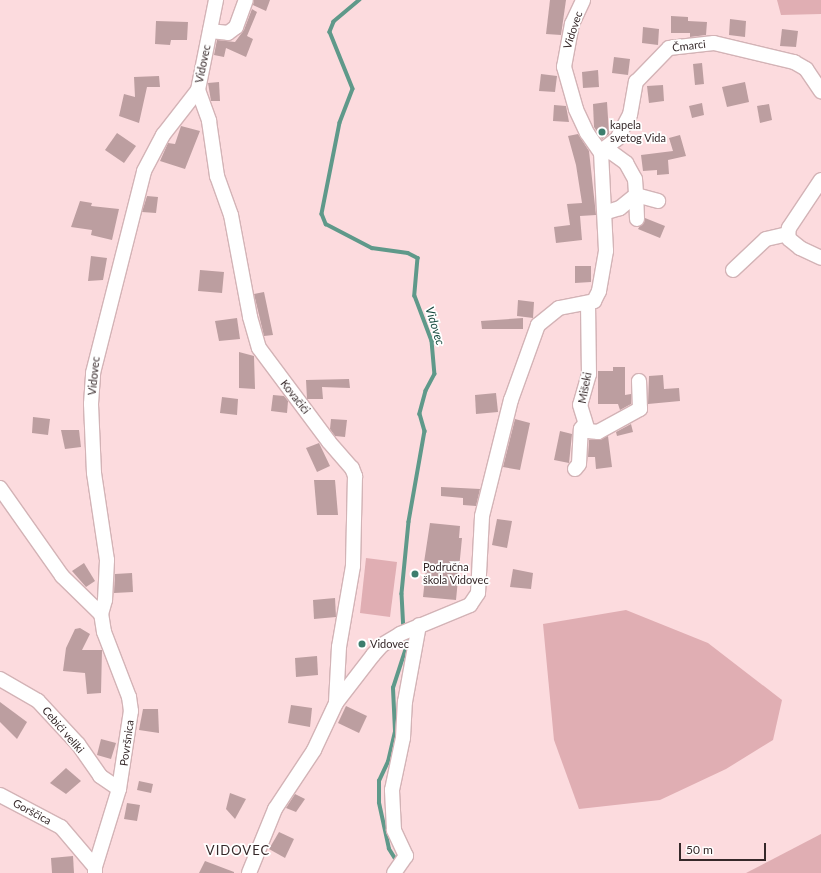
<!DOCTYPE html>
<html>
<head>
<meta charset="utf-8">
<style>
  body { margin:0 }
  #map { position:relative; width:821px; height:873px; overflow:hidden; background:#fcdbde; font-family:Lato,sans-serif }
  div>[style] { position:absolute }
  .green>* { inset:0; background:#e0aeb3 }
  .stream>* { height:3.5px; margin:-1.75px; padding:0 1.75px; transform-origin:1.75px; border-radius:1.75px; background:#5f998a }
  .building>* { inset:0; background:#bc9ea0 }
  .roads { filter:drop-shadow(1px 0 #d3b3b6) drop-shadow(-1px 0 #d3b3b6) drop-shadow(0 1px #d3b3b6) drop-shadow(0 -1px #d3b3b6) }
  .minor>* { height:14px; margin:-7px; padding:0 7px; transform-origin:7px; border-radius:7px; background:#fff }
  .dots>* { width:11px; height:11px; translate:-50% -50%; box-sizing:border-box; border:2px solid #fff; border-radius:50% }
  span { translate:-50% -50%; white-space:nowrap; text-align:center; line-height:1.15; -webkit-text-stroke:3.5px #fff; paint-order:stroke }
  .street-label { font-size:11px; color:#352829 }
  .poi-label { font-size:11px; color:#352829 }
  .left { translate:0 -50%; text-align:left }
  .water-label { font-size:12px; color:#15483d; font-style:italic }
  .quarter-label { font-size:13px; color:#352829; letter-spacing:1px }
  .scale { position:absolute; left:679px; top:843px; width:87px; height:18px; box-sizing:border-box; border:2px solid #352829; border-top:0; padding-left:5px; font-size:12px; line-height:14px; white-space:nowrap; color:#352829; -webkit-text-stroke:3px #fff; paint-order:stroke }
</style>
</head>
<body>
<div id="map">
  <div class="green">
    <i style="clip-path:polygon(777px 0,821px 0,821px 14px,781px 15px)"></i>
    <i style="clip-path:polygon(366px 558px,397px 562px,390px 617px,360px 613px)"></i>
    <i style="clip-path:polygon(626px 610px,708px 643px,782px 700px,773px 740px,726px 769px,660px 800px,579px 809px,554px 740px,543px 624px)"></i>
    <i style="clip-path:polygon(821px 834px,821px 873px,746px 873px)"></i>
  </div>
  <div class="stream">
    <i style="left:360px;top:0;width:34px;rotate:140deg"></i>
    <i style="left:334px;top:22px;width:11px;rotate:112deg"></i>
    <i style="left:330px;top:32px;width:61px;rotate:68deg"></i>
    <i style="left:353px;top:89px;width:36px;rotate:111deg"></i>
    <i style="left:340px;top:123px;width:93px;rotate:101.2deg"></i>
    <i style="left:322px;top:214px;width:11px;rotate:68deg"></i>
    <i style="left:326px;top:224px;width:52px;rotate:27.6deg"></i>
    <i style="left:372px;top:248px;width:36px;rotate:8deg"></i>
    <i style="left:408px;top:253px;width:11px;rotate:27deg"></i>
    <i style="left:418px;top:258px;width:38px;rotate:95deg"></i>
    <i style="left:415px;top:296px;width:48px;rotate:69.3deg"></i>
    <i style="left:432px;top:341px;width:33px;rotate:85deg"></i>
    <i style="left:435px;top:374px;width:19px;rotate:118deg"></i>
    <i style="left:426px;top:391px;width:24px;rotate:105deg"></i>
    <i style="left:420px;top:414px;width:18px;rotate:74deg"></i>
    <i style="left:425px;top:431px;width:92px;rotate:100deg"></i>
    <i style="left:409px;top:522px;width:72px;rotate:95.6deg"></i>
    <i style="left:402px;top:594px;width:35px;rotate:87deg"></i>
    <i style="left:397px;top:862px;width:15px;rotate:-122deg"></i>
    <i style="left:389px;top:849px;width:47px;rotate:-102.3deg"></i>
    <i style="left:379px;top:803px;width:22px;rotate:-90deg"></i>
    <i style="left:379px;top:781px;width:21px;rotate:-65deg"></i>
    <i style="left:388px;top:762px;width:32px;rotate:-77deg"></i>
    <i style="left:395px;top:731px;width:43px;rotate:-92.7deg"></i>
    <i style="left:393px;top:688px;width:45px;rotate:-72deg"></i>
    <i style="left:407px;top:645px;width:10px;rotate:-101deg"></i>
  </div>
  <div class="building">
    <i style="clip-path:polygon(254px 0,270px 0,266px 11px,253px 5px)"></i>
    <i style="clip-path:polygon(550px 0,566px 0,561px 35px,546px 34px)"></i>
    <i style="clip-path:polygon(252px 9px,257px 12px,247px 36px,253px 39px,246px 57px,226px 48px,224px 57px,214px 55px,217px 40px,235px 42px,244px 30px)"></i>
    <i style="clip-path:polygon(671px 16px,688px 17px,688px 21px,707px 22px,706px 35px,690px 37px,690px 33px,671px 33px)"></i>
    <i style="clip-path:polygon(730px 19px,746px 21px,745px 37px,729px 35px)"></i>
    <i style="clip-path:polygon(156px 21px,188px 22px,187px 40px,171px 40px,170px 45px,155px 44px)"></i>
    <i style="clip-path:polygon(643px 27px,659px 29px,658px 45px,642px 43px)"></i>
    <i style="clip-path:polygon(782px 29px,798px 31px,796px 47px,780px 46px)"></i>
    <i style="clip-path:polygon(614px 57px,630px 59px,628px 75px,612px 73px)"></i>
    <i style="clip-path:polygon(702px 63px,704px 84px,695px 85px,693px 64px)"></i>
    <i style="clip-path:polygon(598px 70px,599px 87px,583px 88px,582px 72px)"></i>
    <i style="clip-path:polygon(541px 74px,557px 76px,555px 92px,539px 91px)"></i>
    <i style="clip-path:polygon(159px 76px,160px 87px,147px 87px,139px 123px,119px 116px,124px 94px,135px 97px,134px 77px)"></i>
    <i style="clip-path:polygon(219px 82px,220px 101px,211px 101px,208px 83px)"></i>
    <i style="clip-path:polygon(745px 82px,749px 102px,727px 107px,722px 87px)"></i>
    <i style="clip-path:polygon(663px 85px,664px 101px,649px 103px,647px 86px)"></i>
    <i style="clip-path:polygon(607px 102px,609px 134px,602px 139px,594px 127px,593px 104px)"></i>
    <i style="clip-path:polygon(702px 103px,704px 115px,692px 118px,689px 106px)"></i>
    <i style="clip-path:polygon(769px 104px,772px 120px,760px 123px,757px 106px)"></i>
    <i style="clip-path:polygon(554px 105px,566px 106px,569px 122px,553px 121px)"></i>
    <i style="clip-path:polygon(181px 126px,200px 131px,185px 169px,160px 161px,168px 143px,175px 144px)"></i>
    <i style="clip-path:polygon(117px 133px,136px 146px,124px 163px,105px 150px)"></i>
    <i style="clip-path:polygon(578px 134px,589px 151px,596px 215px,580px 216px,582px 240px,556px 243px,554px 227px,570px 225px,567px 204px,582px 203px,576px 165px,568px 136px)"></i>
    <i style="clip-path:polygon(680px 135px,686px 156px,668px 160px,669px 174px,657px 175px,657px 170px,643px 171px,641px 155px,673px 151px,669px 138px)"></i>
    <i style="clip-path:polygon(147px 196px,158px 197px,156px 213px,142px 212px)"></i>
    <i style="clip-path:polygon(80px 201px,92px 203px,91px 206px,119px 209px,112px 240px,91px 235px,92px 230px,71px 227px)"></i>
    <i style="clip-path:polygon(645px 218px,665px 226px,660px 238px,638px 229px)"></i>
    <i style="clip-path:polygon(91px 256px,107px 258px,103px 280px,88px 281px)"></i>
    <i style="clip-path:polygon(575px 266px,591px 266px,591px 282px,575px 283px)"></i>
    <i style="clip-path:polygon(200px 270px,224px 272px,222px 293px,198px 291px)"></i>
    <i style="clip-path:polygon(264px 292px,273px 335px,264px 336px,254px 294px)"></i>
    <i style="clip-path:polygon(518px 300px,534px 302px,533px 318px,517px 316px)"></i>
    <i style="clip-path:polygon(237px 318px,240px 339px,219px 341px,215px 321px)"></i>
    <i style="clip-path:polygon(523px 318px,523px 329px,482px 329px,481px 321px)"></i>
    <i style="clip-path:polygon(239px 352px,254px 356px,255px 389px,239px 388px)"></i>
    <i style="clip-path:polygon(613px 367px,625px 367px,625px 395px,631px 394px,631px 404px,620px 410px,618px 404px,598px 404px,598px 371px,613px 371px)"></i>
    <i style="clip-path:polygon(663px 375px,664px 389px,679px 388px,680px 401px,648px 404px,649px 376px)"></i>
    <i style="clip-path:polygon(349px 379px,350px 388px,322px 387px,323px 399px,307px 399px,306px 380px)"></i>
    <i style="clip-path:polygon(496px 393px,498px 412px,476px 414px,475px 395px)"></i>
    <i style="clip-path:polygon(273px 395px,284px 396px,288px 401px,287px 413px,271px 411px)"></i>
    <i style="clip-path:polygon(222px 397px,238px 399px,237px 415px,220px 413px)"></i>
    <i style="clip-path:polygon(33px 417px,50px 419px,48px 435px,32px 433px)"></i>
    <i style="clip-path:polygon(331px 419px,347px 420px,345px 437px,335px 436px,330px 429px)"></i>
    <i style="clip-path:polygon(515px 419px,530px 423px,520px 470px,503px 467px)"></i>
    <i style="clip-path:polygon(631px 424px,633px 432px,617px 436px,616px 432px)"></i>
    <i style="clip-path:polygon(61px 430px,79px 430px,81px 447px,65px 449px)"></i>
    <i style="clip-path:polygon(560px 431px,572px 434px,569px 463px,554px 460px)"></i>
    <i style="clip-path:polygon(608px 436px,612px 467px,596px 469px,595px 457px,588px 457px,589px 440px)"></i>
    <i style="clip-path:polygon(319px 443px,330px 466px,317px 472px,306px 448px)"></i>
    <i style="clip-path:polygon(314px 480px,335px 480px,338px 515px,317px 515px)"></i>
    <i style="clip-path:polygon(441px 487px,480px 489px,476px 506px,463px 505px,463px 498px,441px 496px)"></i>
    <i style="clip-path:polygon(497px 519px,512px 521px,507px 548px,492px 545px)"></i>
    <i style="clip-path:polygon(430px 523px,460px 526px,459px 538px,462px 538px,456px 600px,423px 597px,426px 569px,423px 569px)"></i>
    <i style="clip-path:polygon(84px 563px,95px 581px,86px 587px,72px 571px)"></i>
    <i style="clip-path:polygon(513px 569px,533px 573px,531px 589px,510px 587px)"></i>
    <i style="clip-path:polygon(132px 573px,133px 592px,114px 593px,115px 574px)"></i>
    <i style="clip-path:polygon(335px 598px,336px 617px,314px 619px,313px 600px)"></i>
    <i style="clip-path:polygon(80px 628px,90px 634px,82px 650px,102px 650px,101px 693px,87px 694px,85px 673px,63px 671px,66px 648px,75px 629px)"></i>
    <i style="clip-path:polygon(317px 656px,318px 675px,296px 677px,295px 658px)"></i>
    <i style="clip-path:polygon(0 702px,27px 722px,17px 739px,0 722px)"></i>
    <i style="clip-path:polygon(291px 705px,312px 708px,310px 727px,288px 723px)"></i>
    <i style="clip-path:polygon(346px 706px,367px 716px,359px 733px,338px 723px)"></i>
    <i style="clip-path:polygon(143px 709px,158px 709px,159px 733px,139px 730px)"></i>
    <i style="clip-path:polygon(101px 739px,116px 743px,111px 759px,97px 755px)"></i>
    <i style="clip-path:polygon(66px 768px,81px 781px,66px 794px,50px 783px)"></i>
    <i style="clip-path:polygon(139px 781px,153px 784px,151px 793px,137px 790px)"></i>
    <i style="clip-path:polygon(230px 793px,246px 799px,235px 819px,226px 809px)"></i>
    <i style="clip-path:polygon(295px 794px,305px 799px,296px 812px,286px 808px)"></i>
    <i style="clip-path:polygon(127px 803px,140px 805px,137px 821px,124px 819px)"></i>
    <i style="clip-path:polygon(279px 832px,294px 839px,285px 858px,269px 849px)"></i>
    <i style="clip-path:polygon(73px 856px,74px 873px,52px 873px,51px 858px)"></i>
    <i style="clip-path:polygon(205px 861px,234px 872px,234px 873px,199px 873px)"></i>
  </div>
  <div class="roads">
    <div class="minor">
      <i style="left:210px;top:31px;width:18px;rotate:6deg"></i>
      <i style="left:228px;top:33px;width:10px;rotate:-37deg"></i>
      <i style="left:236px;top:27px;width:29px;rotate:-70deg"></i>
      <i style="left:198px;top:90px;width:33px;rotate:70deg"></i>
      <i style="left:209px;top:121px;width:56px;rotate:81.7deg"></i>
      <i style="left:217px;top:176px;width:41px;rotate:70.3deg"></i>
      <i style="left:231px;top:215px;width:104px;rotate:79.4deg"></i>
      <i style="left:250px;top:317px;width:32px;rotate:74deg"></i>
      <i style="left:259px;top:348px;width:117px;rotate:53.3deg"></i>
      <i style="left:329px;top:442px;width:35px;rotate:49deg"></i>
      <i style="left:352px;top:468px;width:9px;rotate:69deg"></i>
      <i style="left:355px;top:476px;width:90px;rotate:91.3deg"></i>
      <i style="left:353px;top:566px;width:82px;rotate:99.8deg"></i>
      <i style="left:339px;top:647px;width:56px;rotate:93.1deg"></i>
      <i style="left:601px;top:151px;width:20px;rotate:-37deg"></i>
      <i style="left:617px;top:139px;width:27px;rotate:-62deg"></i>
      <i style="left:630px;top:115px;width:34px;rotate:-80deg"></i>
      <i style="left:636px;top:82px;width:47px;rotate:-45.9deg"></i>
      <i style="left:669px;top:48px;width:45px;rotate:-6.3deg"></i>
      <i style="left:714px;top:43px;width:82px;rotate:13.4deg"></i>
      <i style="left:794px;top:62px;width:14px;rotate:30deg"></i>
      <i style="left:806px;top:69px;width:27px;rotate:56deg"></i>
      <i style="left:601px;top:153px;width:10px;rotate:-6deg"></i>
      <i style="left:611px;top:152px;width:19px;rotate:36deg"></i>
      <i style="left:626px;top:163px;width:18px;rotate:61deg"></i>
      <i style="left:635px;top:179px;width:16px;rotate:86deg"></i>
      <i style="left:636px;top:195px;width:21px;rotate:141deg"></i>
      <i style="left:620px;top:208px;width:14px;rotate:163deg"></i>
      <i style="left:821px;top:180px;width:58px;rotate:123.7deg"></i>
      <i style="left:789px;top:228px;width:6px;rotate:99deg"></i>
      <i style="left:788px;top:234px;width:5px;rotate:79deg"></i>
      <i style="left:789px;top:239px;width:14px;rotate:39deg"></i>
      <i style="left:800px;top:248px;width:23px;rotate:25deg"></i>
      <i style="left:637px;top:219px;width:24px;rotate:-92deg"></i>
      <i style="left:636px;top:195px;width:23px;rotate:15deg"></i>
      <i style="left:733px;top:270px;width:45px;rotate:-43.2deg"></i>
      <i style="left:766px;top:239px;width:23px;rotate:-13deg"></i>
      <i style="left:588px;top:303px;width:71px;rotate:89.2deg"></i>
      <i style="left:589px;top:374px;width:32px;rotate:106deg"></i>
      <i style="left:580px;top:405px;width:27px;rotate:73deg"></i>
      <i style="left:588px;top:431px;width:10px;rotate:6deg"></i>
      <i style="left:598px;top:432px;width:48px;rotate:-28.7deg"></i>
      <i style="left:640px;top:409px;width:28px;rotate:-92deg"></i>
      <i style="left:575px;top:469px;width:6px;rotate:-51deg"></i>
      <i style="left:579px;top:464px;width:35px;rotate:-87deg"></i>
      <i style="left:581px;top:429px;width:5px;rotate:-53deg"></i>
      <i style="left:0;top:488px;width:108px;rotate:54.8deg"></i>
      <i style="left:62px;top:576px;width:54px;rotate:44.3deg"></i>
      <i style="left:0;top:679px;width:44px;rotate:30.1deg"></i>
      <i style="left:38px;top:701px;width:59px;rotate:47.1deg"></i>
      <i style="left:78px;top:744px;width:39px;rotate:55deg"></i>
      <i style="left:100px;top:776px;width:23px;rotate:34deg"></i>
      <i style="left:0;top:795px;width:69px;rotate:27.7deg"></i>
      <i style="left:61px;top:827px;width:52px;rotate:49.6deg"></i>
      <i style="left:95px;top:873px;width:6px;rotate:-90deg"></i>
      <i style="left:95px;top:867px;width:82px;rotate:-72.9deg"></i>
      <i style="left:119px;top:789px;width:79px;rotate:-81.3deg"></i>
      <i style="left:131px;top:711px;width:14px;rotate:-98deg"></i>
      <i style="left:129px;top:697px;width:70px;rotate:-111deg"></i>
      <i style="left:104px;top:632px;width:18px;rotate:-99deg"></i>
      <i style="left:101px;top:614px;width:15px;rotate:-74deg"></i>
      <i style="left:105px;top:600px;width:40px;rotate:-87.1deg"></i>
      <i style="left:107px;top:560px;width:88px;rotate:-98.5deg"></i>
      <i style="left:94px;top:473px;width:69px;rotate:-92.5deg"></i>
      <i style="left:91px;top:404px;width:31px;rotate:-86deg"></i>
      <i style="left:93px;top:373px;width:208px;rotate:-75.8deg"></i>
      <i style="left:144px;top:171px;width:41px;rotate:-62.2deg"></i>
      <i style="left:163px;top:135px;width:57px;rotate:-52.1deg"></i>
      <i style="left:198px;top:90px;width:92px;rotate:-78.7deg"></i>
      <i style="left:249px;top:873px;width:69px;rotate:-67.9deg"></i>
      <i style="left:275px;top:809px;width:71px;rotate:-56.5deg"></i>
      <i style="left:314px;top:750px;width:52px;rotate:-64.9deg"></i>
      <i style="left:336px;top:703px;width:61px;rotate:-52.4deg"></i>
      <i style="left:373px;top:655px;width:13px;rotate:-48deg"></i>
      <i style="left:382px;top:645px;width:21px;rotate:-31deg"></i>
      <i style="left:400px;top:634px;width:76px;rotate:-22.5deg"></i>
      <i style="left:470px;top:605px;width:14px;rotate:-56deg"></i>
      <i style="left:478px;top:593px;width:77px;rotate:-87deg"></i>
      <i style="left:482px;top:516px;width:120px;rotate:-76deg"></i>
      <i style="left:511px;top:400px;width:80px;rotate:-70.2deg"></i>
      <i style="left:538px;top:325px;width:27px;rotate:-39deg"></i>
      <i style="left:559px;top:308px;width:36px;rotate:-11deg"></i>
      <i style="left:594px;top:301px;width:11px;rotate:-63deg"></i>
      <i style="left:599px;top:291px;width:41px;rotate:-80.1deg"></i>
      <i style="left:606px;top:251px;width:98px;rotate:-92.9deg"></i>
      <i style="left:601px;top:153px;width:24px;rotate:-125deg"></i>
      <i style="left:587px;top:133px;width:26px;rotate:-115deg"></i>
      <i style="left:576px;top:109px;width:44px;rotate:-105.9deg"></i>
      <i style="left:564px;top:67px;width:44px;rotate:-79.5deg"></i>
      <i style="left:572px;top:24px;width:26px;rotate:-65deg"></i>
      <i style="left:394px;top:873px;width:21px;rotate:-55deg"></i>
      <i style="left:406px;top:856px;width:29px;rotate:-115deg"></i>
      <i style="left:394px;top:830px;width:40px;rotate:-92.9deg"></i>
      <i style="left:392px;top:790px;width:53px;rotate:-78.1deg"></i>
      <i style="left:403px;top:738px;width:36px;rotate:-87deg"></i>
      <i style="left:405px;top:702px;width:78px;rotate:-79.7deg"></i>
    </div>
  </div>
  <div class="dots">
    <i style="left:602px;top:132px;background:#3c7e6e"></i>
    <i style="left:415px;top:574px;background:#3c7e6e"></i>
    <i style="left:362px;top:644px;background:#3c7e6e"></i>
  </div>
  <div class="street-label">
    <span style="left:573px;top:30px;rotate:-72deg">Vidovec</span>
    <span style="left:689px;top:46px;rotate:-7deg">Čmarci</span>
    <span style="left:203px;top:64px;rotate:-78deg">Vidovec</span>
    <span style="left:94px;top:376px;rotate:-84deg">Vidovec</span>
    <span style="left:585px;top:388px;rotate:-79deg">Mišeki</span>
    <span style="left:295px;top:397px;rotate:52deg">Kovačići</span>
    <span style="left:63px;top:730px;rotate:49deg">Cebići veliki</span>
    <span style="left:127px;top:743px;rotate:-82deg">Površnica</span>
    <span style="left:32px;top:812px;rotate:28deg">Gorščica</span>
  </div>
  <div class="poi-label">
    <span class="left" style="left:610px;top:132px">kapela<br>svetog Vida</span>
    <span class="left" style="left:423px;top:574px">Područna<br>škola Vidovec</span>
    <span class="left" style="left:370px;top:644px">Vidovec</span>
  </div>
  <div class="water-label">
    <span style="left:435px;top:326px;rotate:73deg">Vidovec</span>
  </div>
  <div class="quarter-label">
    <span style="left:238px;top:850px">VIDOVEC</span>
  </div>
  <div class="scale">50 m</div>
</div>
</body>
</html>
